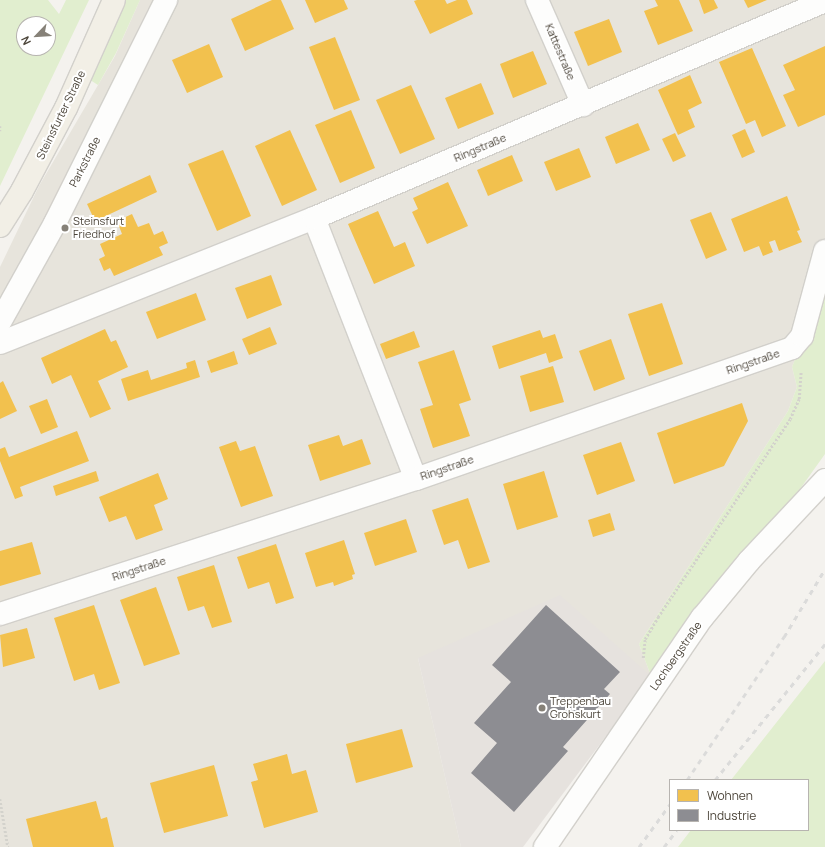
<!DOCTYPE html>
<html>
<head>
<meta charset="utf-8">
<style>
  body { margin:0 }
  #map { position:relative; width:825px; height:847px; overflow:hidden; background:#f4f2ee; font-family:Manrope,sans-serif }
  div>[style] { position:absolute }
  .residential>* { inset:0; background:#e7e4dc }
  .industrial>* { inset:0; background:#e6e2de }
  .green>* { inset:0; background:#e1eecf }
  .homes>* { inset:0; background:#f2c14e }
  .industry>* { inset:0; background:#8d8d92 }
  .path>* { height:2.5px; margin-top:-1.25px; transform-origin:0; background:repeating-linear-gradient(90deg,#d3d2cc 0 2px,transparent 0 4px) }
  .roads { filter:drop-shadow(1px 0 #d2d0cb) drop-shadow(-1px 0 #d2d0cb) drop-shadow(0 1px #d2d0cb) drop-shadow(0 -1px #d2d0cb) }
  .minor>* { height:22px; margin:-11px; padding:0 11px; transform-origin:11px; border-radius:11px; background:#fdfdfc }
  .major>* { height:22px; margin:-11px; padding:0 11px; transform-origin:11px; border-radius:11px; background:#f2efe6 }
  .rail>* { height:3px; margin-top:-1.5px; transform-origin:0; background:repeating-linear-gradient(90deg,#dbdbda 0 5px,transparent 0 10px) }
  .dots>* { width:11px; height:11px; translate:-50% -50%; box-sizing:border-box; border:2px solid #fff; border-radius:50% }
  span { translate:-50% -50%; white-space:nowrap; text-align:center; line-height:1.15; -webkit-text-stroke:4px #fff; paint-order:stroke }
  .street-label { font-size:11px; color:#4b4439 }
  .poi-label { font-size:11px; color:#4b4439 }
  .left { translate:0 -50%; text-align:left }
  .legend { position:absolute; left:669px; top:779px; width:140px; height:52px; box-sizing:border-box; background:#fff; border:1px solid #b7b4b0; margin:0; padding:5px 7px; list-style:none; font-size:12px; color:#4b4439 }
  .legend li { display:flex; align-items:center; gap:8px; height:20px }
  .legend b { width:20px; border:1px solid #b7b4b0 }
  .north { position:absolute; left:16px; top:16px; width:40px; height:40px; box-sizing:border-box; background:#fff; border:1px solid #b7b4b0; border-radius:50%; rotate:245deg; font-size:11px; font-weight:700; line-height:16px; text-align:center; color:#4b4439 }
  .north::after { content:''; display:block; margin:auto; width:14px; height:18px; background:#868178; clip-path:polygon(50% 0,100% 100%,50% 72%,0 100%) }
</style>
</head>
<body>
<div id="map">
  <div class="residential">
    <i style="clip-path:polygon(140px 0,825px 0,825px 283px,792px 367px,797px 387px,788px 411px,639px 644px,651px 676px,418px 658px,461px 847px,0 847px,0 267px,39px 186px,115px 56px)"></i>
  </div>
  <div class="industrial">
    <i style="clip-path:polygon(560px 595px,651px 676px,523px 847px,461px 847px,418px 658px)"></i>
  </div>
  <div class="green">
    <i style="clip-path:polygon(evenodd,0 0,48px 0,59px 14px,66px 0,89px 0,0 186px,0 0,24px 24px,48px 24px,48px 48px,24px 48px,24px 24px)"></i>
    <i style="clip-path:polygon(122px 0,140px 0,116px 53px,98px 85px,87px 78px)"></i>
    <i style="clip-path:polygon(825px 283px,825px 454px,800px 489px,742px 554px,651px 676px,639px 644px,788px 411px,797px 387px,792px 367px)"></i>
    <i style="clip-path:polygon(825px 661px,825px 847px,678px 847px,691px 830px,808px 830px,808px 780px,731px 780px)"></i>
  </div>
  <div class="homes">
    <i style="clip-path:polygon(272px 0,281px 0,294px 29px,245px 51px,231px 19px)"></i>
    <i style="clip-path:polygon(305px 0,344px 0,348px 9px,315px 23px)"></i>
    <i style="clip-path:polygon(417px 0,445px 0,447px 4px,457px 0,467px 0,473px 14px,430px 34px,414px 1px)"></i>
    <i style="clip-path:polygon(655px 0,679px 0,693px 31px,658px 45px,644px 11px,658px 6px)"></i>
    <i style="clip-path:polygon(699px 0,714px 0,718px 8px,704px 14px)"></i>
    <i style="clip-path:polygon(744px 0,767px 0,748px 8px)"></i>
    <i style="clip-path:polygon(609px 19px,622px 52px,588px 66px,574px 32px)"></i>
    <i style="clip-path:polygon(335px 37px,360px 100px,334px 110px,309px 47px)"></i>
    <i style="clip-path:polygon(209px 44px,223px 77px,187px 93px,172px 60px)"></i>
    <i style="clip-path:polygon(825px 46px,825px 115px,798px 127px,783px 95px,795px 90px,783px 65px)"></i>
    <i style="clip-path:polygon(752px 48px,786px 126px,762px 137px,755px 120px,746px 124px,719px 62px)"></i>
    <i style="clip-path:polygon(533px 51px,547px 84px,513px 98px,500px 64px)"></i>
    <i style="clip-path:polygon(690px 75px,702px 103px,688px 110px,695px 127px,678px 135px,658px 90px)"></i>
    <i style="clip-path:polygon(481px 83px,494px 114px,458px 129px,445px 98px)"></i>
    <i style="clip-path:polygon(411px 85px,435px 139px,400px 154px,376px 100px)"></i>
    <i style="clip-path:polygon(351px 110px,375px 168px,340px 183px,315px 125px)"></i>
    <i style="clip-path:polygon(638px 123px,650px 150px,616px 164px,605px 137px)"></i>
    <i style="clip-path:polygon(745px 129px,755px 152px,742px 158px,732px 135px)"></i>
    <i style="clip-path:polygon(290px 130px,317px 190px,282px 206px,255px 146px)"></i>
    <i style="clip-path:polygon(675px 133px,686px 156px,673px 162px,662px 139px)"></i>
    <i style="clip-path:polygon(579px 148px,591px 177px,556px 191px,544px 162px)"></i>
    <i style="clip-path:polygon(223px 150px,251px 216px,217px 231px,188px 164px)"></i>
    <i style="clip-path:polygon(512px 155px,523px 181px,488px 196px,477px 170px)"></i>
    <i style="clip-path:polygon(150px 175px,157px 192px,95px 221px,87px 204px)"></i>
    <i style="clip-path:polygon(448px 182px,468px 226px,427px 244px,412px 212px,418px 209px,413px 198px)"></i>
    <i style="clip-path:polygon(787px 196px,800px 230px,797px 231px,802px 242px,779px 251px,775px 240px,769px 242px,773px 252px,763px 256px,759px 246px,744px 252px,731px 219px)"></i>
    <i style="clip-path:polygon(378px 211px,394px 247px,405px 242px,415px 266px,374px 284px,348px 224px)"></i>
    <i style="clip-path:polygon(711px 212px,727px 250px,706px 259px,690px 220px)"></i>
    <i style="clip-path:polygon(132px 214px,138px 227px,149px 223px,154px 235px,163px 231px,168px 243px,159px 247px,163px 255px,114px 276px,110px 268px,104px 271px,99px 259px,105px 256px,100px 244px,122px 234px,117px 221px)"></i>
    <i style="clip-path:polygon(271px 275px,282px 305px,247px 319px,235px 288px)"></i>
    <i style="clip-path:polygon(196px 293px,206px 320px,157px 339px,146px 312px)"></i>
    <i style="clip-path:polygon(662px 303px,683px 364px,649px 376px,628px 314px)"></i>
    <i style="clip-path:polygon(270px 327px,277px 344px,249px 355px,242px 339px)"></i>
    <i style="clip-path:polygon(105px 329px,111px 342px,116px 340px,128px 367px,98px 381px,111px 409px,90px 418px,71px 375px,52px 384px,41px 358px)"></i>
    <i style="clip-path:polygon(540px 330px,543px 338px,555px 334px,563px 358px,549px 363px,546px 353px,499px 369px,492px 346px)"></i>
    <i style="clip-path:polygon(414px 331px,420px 347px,386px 359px,380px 344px)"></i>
    <i style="clip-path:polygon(611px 339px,625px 379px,594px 391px,579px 351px)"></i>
    <i style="clip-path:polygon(454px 350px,471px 400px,459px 404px,470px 436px,433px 448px,420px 409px,433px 405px,418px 362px)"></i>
    <i style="clip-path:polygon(234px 351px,238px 364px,211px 373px,207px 361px)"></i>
    <i style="clip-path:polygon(195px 360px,200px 377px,128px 401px,121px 379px,148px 370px,151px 380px,187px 368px,186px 363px)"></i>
    <i style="clip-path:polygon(553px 366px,564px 402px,530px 412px,520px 376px)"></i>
    <i style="clip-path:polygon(3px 381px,17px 411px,0 419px,0 383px)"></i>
    <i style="clip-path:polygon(47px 399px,58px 427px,41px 434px,29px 406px)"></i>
    <i style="clip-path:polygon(742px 403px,748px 421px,724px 466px,674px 484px,657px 433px)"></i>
    <i style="clip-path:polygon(77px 431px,89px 461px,20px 487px,23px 496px,15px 499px,0 461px,0 449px,5px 447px,9px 457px)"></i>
    <i style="clip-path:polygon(339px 435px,343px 446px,362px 439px,371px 464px,320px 481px,308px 445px)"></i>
    <i style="clip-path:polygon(236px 441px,240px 451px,255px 446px,273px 496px,241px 507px,219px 447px)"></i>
    <i style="clip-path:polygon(621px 442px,635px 481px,597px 495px,583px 455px)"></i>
    <i style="clip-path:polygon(96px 471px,99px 481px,56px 496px,53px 486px)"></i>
    <i style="clip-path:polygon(544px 471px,558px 517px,517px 530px,503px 484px)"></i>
    <i style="clip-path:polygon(158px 473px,168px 499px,154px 505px,163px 530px,136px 540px,126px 516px,109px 522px,99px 497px)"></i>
    <i style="clip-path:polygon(468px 498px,490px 562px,468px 569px,458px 540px,444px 545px,432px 510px)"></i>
    <i style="clip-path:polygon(610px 513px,615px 530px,593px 537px,588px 520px)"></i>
    <i style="clip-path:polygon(406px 519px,417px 552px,375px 566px,364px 533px)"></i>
    <i style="clip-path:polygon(344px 540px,355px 574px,352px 575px,353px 579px,334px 586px,333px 582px,316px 587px,305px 553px)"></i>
    <i style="clip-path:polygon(32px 542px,41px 574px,0 586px,0 551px)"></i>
    <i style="clip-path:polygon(276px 544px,294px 598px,276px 604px,269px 582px,248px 589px,237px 557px)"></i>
    <i style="clip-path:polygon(214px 565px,232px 622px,212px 628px,204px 606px,188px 611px,177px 577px)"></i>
    <i style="clip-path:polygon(156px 587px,180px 654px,144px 666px,120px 600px)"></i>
    <i style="clip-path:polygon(94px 605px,120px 683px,99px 690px,94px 674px,74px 681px,54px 618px)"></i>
    <i style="clip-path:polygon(27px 628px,35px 658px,3px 667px,0 635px)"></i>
    <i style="clip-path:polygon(402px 729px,413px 767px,356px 783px,346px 744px)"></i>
    <i style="clip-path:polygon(287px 754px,292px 774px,306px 770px,318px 812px,264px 828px,251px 782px,258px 780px,253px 764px)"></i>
    <i style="clip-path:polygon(214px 765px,228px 816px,164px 833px,150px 783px)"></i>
    <i style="clip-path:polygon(96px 801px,101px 819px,107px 817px,114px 847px,33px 847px,26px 819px)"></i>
  </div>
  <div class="industry">
    <i style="clip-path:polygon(546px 605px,620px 672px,604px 689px,610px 694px,563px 747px,568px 751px,514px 812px,471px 773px,497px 743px,474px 723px,511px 682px,492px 665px)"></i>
  </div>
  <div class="path">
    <i style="left:0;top:126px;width:5px;rotate:90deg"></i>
    <i style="left:643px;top:658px;width:19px;rotate:-84deg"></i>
    <i style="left:645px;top:639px;width:26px;rotate:-59deg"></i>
    <i style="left:658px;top:617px;width:238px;rotate:-56.3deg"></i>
    <i style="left:790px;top:419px;width:22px;rotate:-66deg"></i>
    <i style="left:799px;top:399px;width:28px;rotate:-86deg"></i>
    <i style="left:0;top:799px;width:49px;rotate:80.5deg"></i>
  </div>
  <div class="roads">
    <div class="minor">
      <i style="left:537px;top:0;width:115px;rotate:66.3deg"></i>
      <i style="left:314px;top:218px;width:280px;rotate:68.7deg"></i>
      <i style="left:0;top:322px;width:113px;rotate:-60.9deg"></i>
      <i style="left:55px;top:223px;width:249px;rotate:-63.5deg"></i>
      <i style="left:0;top:343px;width:338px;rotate:-21.7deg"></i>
      <i style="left:314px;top:218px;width:555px;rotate:-23.01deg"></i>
      <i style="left:0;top:614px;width:437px;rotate:-18deg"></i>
      <i style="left:416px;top:479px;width:398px;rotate:-19.2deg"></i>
      <i style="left:792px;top:348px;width:16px;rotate:-50deg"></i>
      <i style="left:802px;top:336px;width:88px;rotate:-74.9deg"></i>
      <i style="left:545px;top:847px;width:278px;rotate:-55.6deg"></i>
      <i style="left:702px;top:618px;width:74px;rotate:-50.5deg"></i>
      <i style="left:749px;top:561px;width:111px;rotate:-46.8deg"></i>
    </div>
    <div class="major">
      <i style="left:0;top:226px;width:41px;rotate:-57.8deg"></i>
      <i style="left:22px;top:191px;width:94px;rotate:-62.1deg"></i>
      <i style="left:66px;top:108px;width:118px;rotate:-66deg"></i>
    </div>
  </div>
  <div class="rail">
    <i style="left:687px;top:780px;width:173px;rotate:-55.9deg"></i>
    <i style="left:784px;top:637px;width:79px;rotate:-58.9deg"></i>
    <i style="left:715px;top:780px;width:175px;rotate:-51deg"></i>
    <i style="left:639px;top:847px;width:53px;rotate:-54.2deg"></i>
    <i style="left:664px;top:847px;width:21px;rotate:-53deg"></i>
  </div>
  <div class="dots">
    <i style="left:65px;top:228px;background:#868178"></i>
    <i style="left:542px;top:708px;background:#868178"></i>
  </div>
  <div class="street-label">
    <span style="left:560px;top:52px;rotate:67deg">Kattestraße</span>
    <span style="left:61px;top:115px;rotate:-64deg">Steinsfurter Straße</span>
    <span style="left:480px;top:148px;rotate:-23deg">Ringstraße</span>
    <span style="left:85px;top:162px;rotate:-63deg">Parkstraße</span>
    <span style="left:753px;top:362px;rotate:-19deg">Ringstraße</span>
    <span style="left:447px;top:468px;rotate:-19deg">Ringstraße</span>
    <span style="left:139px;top:569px;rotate:-18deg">Ringstraße</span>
    <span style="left:676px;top:656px;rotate:-55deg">Lochbergstraße</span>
  </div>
  <div class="poi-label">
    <span class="left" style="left:73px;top:228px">Steinsfurt<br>Friedhof</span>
    <span class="left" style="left:550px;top:708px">Treppenbau<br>Grohskurt</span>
  </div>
  <ul class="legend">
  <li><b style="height:11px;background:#f2c14e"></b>Wohnen</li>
  <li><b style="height:11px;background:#8d8d92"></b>Industrie</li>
  </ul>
  <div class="north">N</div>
</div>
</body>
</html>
